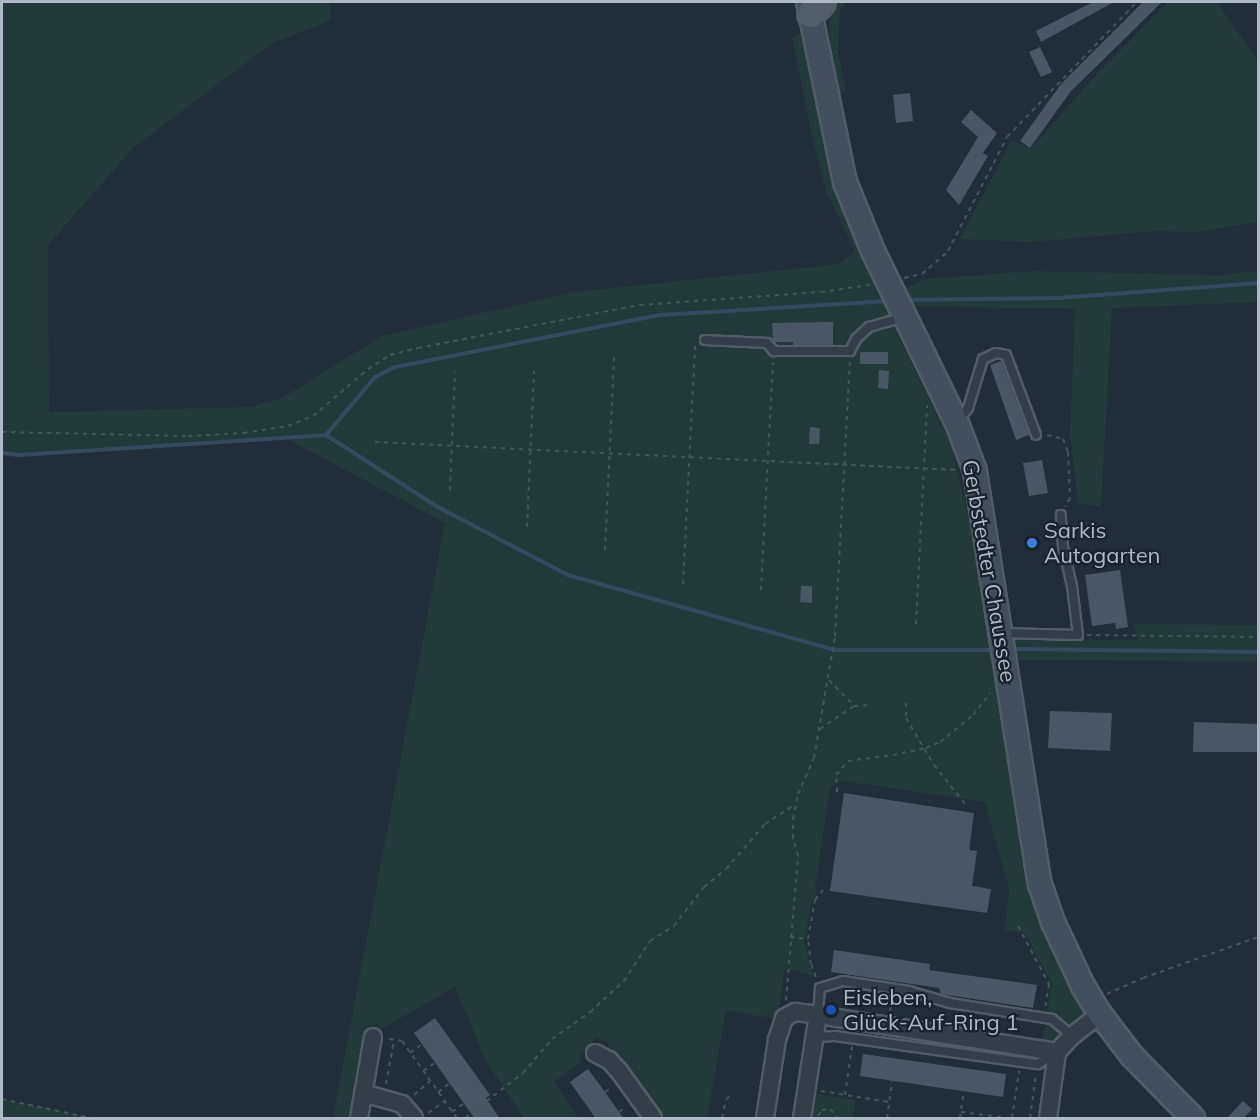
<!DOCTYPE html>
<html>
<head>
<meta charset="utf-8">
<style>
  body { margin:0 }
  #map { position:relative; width:1260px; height:1120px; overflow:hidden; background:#212d38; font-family:Mulish,sans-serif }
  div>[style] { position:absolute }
  .green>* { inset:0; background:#243a3a }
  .stream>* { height:4px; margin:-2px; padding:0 2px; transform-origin:2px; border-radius:2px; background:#354a5f }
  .building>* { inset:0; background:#495764 }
  .path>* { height:2px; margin-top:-1px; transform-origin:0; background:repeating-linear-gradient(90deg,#405657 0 4.5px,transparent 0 9px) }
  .roads { filter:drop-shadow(2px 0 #525c66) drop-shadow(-2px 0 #525c66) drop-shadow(0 2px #525c66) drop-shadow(0 -2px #525c66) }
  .service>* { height:8px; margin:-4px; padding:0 4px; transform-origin:4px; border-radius:4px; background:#343e49 }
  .minor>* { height:16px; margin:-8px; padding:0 8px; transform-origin:8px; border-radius:8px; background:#343e49 }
  .secondary>* { height:22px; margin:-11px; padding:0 11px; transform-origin:11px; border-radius:11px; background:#424e5c }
  .primary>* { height:26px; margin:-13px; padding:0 13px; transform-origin:13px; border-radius:13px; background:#525e69 }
  .dots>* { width:16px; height:16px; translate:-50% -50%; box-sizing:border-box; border:3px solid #1a232d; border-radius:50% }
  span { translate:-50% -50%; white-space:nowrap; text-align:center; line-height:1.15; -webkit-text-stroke:4.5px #1a232d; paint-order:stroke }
  .poi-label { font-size:22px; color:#afb9c5 }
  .left { translate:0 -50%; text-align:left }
  .street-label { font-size:22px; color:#afb9c5 }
  .frame { position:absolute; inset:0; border:3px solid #afb9c5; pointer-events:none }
</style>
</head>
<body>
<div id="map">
  <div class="green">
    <i style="clip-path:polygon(6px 2px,330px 2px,330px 21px,272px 43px,133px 148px,48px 245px,49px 412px,250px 407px,282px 398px,382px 336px,574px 292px,839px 264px,855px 251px,826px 191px,811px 132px,792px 37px,801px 33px,830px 157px,895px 313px,889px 317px,951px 444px,971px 530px,989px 640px,995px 657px,1013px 762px,1088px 1013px,1052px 1042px,1047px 1044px,1043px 1039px,1052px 984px,1025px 933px,1005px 930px,1009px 889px,985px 802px,844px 781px,837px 782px,830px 788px,815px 887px,817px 894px,812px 901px,804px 942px,813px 976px,785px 968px,777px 1019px,726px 1010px,707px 1118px,659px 1118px,606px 1042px,596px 1037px,589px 1049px,579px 1054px,581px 1062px,554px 1082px,578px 1118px,524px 1118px,486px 1061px,455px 987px,383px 1028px,368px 1026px,352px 1118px,333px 1118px,445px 523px,284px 437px,2px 457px,2px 7px)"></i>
    <i style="clip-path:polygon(829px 2px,846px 2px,840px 10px,838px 51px,846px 91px,834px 96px,830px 65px)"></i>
    <i style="clip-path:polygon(1168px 2px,1217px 2px,1258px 62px,1258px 222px,1198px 232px,1155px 231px,1031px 242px,960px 239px,1012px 140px,1031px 149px,1092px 79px)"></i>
    <i style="clip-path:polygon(1033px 271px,1218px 275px,1258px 271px,1258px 302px,1112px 308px,1101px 507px,1078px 503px,1070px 434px,1075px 309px,912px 306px,903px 290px,925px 279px)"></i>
    <i style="clip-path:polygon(1134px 624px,1258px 625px,1258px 662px,1016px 660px,1014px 639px,1138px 640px)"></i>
    <i style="clip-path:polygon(810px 1093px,856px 1100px,853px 1118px,806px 1118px)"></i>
    <i style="clip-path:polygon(2px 1099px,91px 1118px,19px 1118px,2px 1116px)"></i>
  </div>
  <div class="stream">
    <i style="left:906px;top:300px;width:152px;rotate:-0.8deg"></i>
    <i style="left:1058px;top:298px;width:201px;rotate:-4.3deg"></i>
    <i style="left:326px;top:435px;width:131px;rotate:32.8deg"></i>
    <i style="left:436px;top:506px;width:149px;rotate:27.6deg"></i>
    <i style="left:568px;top:575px;width:276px;rotate:15.7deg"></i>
    <i style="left:834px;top:650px;width:163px"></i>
    <i style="left:2px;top:453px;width:17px;rotate:7deg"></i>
    <i style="left:19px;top:455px;width:308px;rotate:-3.7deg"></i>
    <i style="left:326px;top:435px;width:76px;rotate:-49.8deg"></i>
    <i style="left:375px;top:377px;width:22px;rotate:-27deg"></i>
    <i style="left:395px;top:367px;width:271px;rotate:-11.1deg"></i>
    <i style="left:661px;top:315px;width:228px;rotate:-3.5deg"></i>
    <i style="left:1010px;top:649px;width:248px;rotate:0.7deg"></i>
  </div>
  <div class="building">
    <i style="clip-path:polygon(1093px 2px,1114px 2px,1041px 42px,1036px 31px)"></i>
    <i style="clip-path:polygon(1143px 2px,1162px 2px,1071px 91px,1030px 148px,1020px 141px,1061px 84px)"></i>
    <i style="clip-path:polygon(1040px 47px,1052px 72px,1041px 77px,1029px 52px)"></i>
    <i style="clip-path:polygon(910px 93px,913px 121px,896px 123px,893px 95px)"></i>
    <i style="clip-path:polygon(971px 110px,997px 133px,983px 153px,988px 156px,959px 205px,946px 190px,978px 137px,961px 122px)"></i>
    <i style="clip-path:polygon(833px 322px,833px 345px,793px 345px,793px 342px,775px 342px,773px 340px,772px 323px)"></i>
    <i style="clip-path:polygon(860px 352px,888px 352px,888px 364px,860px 364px)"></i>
    <i style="clip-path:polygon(1001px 361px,1029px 435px,1016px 440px,990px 365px)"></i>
    <i style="clip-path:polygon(879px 370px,889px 371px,888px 389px,878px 388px)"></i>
    <i style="clip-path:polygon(810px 427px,820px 428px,819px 444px,809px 444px)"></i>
    <i style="clip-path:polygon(1042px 460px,1048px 493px,1029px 496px,1023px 463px)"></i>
    <i style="clip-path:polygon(1120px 570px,1128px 627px,1116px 629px,1115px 623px,1092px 626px,1085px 575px)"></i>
    <i style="clip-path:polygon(801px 586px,812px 586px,812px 603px,800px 602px)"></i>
    <i style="clip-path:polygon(1050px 711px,1112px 713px,1110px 751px,1048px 748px)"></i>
    <i style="clip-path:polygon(1194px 722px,1258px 724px,1258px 752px,1193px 752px)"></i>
    <i style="clip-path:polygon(844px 793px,974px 813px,969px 850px,977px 851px,972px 886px,991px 889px,987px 913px,830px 891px)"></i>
    <i style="clip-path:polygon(834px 950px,930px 964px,929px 970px,1037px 985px,1033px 1008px,941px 994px,939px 988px,831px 972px)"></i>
    <i style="clip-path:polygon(435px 1018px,490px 1095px,486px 1098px,500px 1119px,475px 1119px,414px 1033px)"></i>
    <i style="clip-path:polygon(863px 1054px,1006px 1074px,1003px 1097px,860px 1076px)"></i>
    <i style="clip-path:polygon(588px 1069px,605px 1092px,624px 1119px,596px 1119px,570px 1082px)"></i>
    <i style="clip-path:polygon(1243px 1101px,1252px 1109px,1243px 1119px,1226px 1119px)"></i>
  </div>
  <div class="path">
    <i style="left:904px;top:278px;width:18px;rotate:-13deg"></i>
    <i style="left:922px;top:274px;width:35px;rotate:-41deg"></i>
    <i style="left:948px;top:251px;width:128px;rotate:-62.6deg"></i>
    <i style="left:1007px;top:137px;width:187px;rotate:-46.1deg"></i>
    <i style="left:2px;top:432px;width:186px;rotate:1.2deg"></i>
    <i style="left:188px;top:436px;width:56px;rotate:-3.1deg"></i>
    <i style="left:244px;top:433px;width:45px;rotate:-9deg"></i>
    <i style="left:288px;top:426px;width:27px;rotate:-22deg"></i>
    <i style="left:313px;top:416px;width:72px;rotate:-40.5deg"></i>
    <i style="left:368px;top:369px;width:26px;rotate:-32deg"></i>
    <i style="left:390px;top:355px;width:29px;rotate:-14deg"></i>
    <i style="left:418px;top:348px;width:226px;rotate:-11deg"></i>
    <i style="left:640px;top:305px;width:181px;rotate:-4.1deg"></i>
    <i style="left:821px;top:292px;width:49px;rotate:-8.3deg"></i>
    <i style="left:1047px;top:435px;width:16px;rotate:14deg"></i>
    <i style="left:1063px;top:439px;width:14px;rotate:69deg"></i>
    <i style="left:1068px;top:452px;width:46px;rotate:87.5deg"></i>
    <i style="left:1070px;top:498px;width:10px;rotate:119deg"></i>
    <i style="left:375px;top:442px;width:582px;rotate:2.76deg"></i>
    <i style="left:450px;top:490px;width:118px;rotate:-87.6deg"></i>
    <i style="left:527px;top:527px;width:156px;rotate:-87.4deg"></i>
    <i style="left:605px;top:550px;width:193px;rotate:-87.3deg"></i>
    <i style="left:683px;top:584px;width:240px;rotate:-87.1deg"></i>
    <i style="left:761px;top:590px;width:228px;rotate:-87deg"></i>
    <i style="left:916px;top:624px;width:219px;rotate:-87.1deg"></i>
    <i style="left:1087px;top:635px;width:171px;rotate:0.7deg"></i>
    <i style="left:829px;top:680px;width:36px;rotate:46deg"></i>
    <i style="left:906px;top:703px;width:15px;rotate:90deg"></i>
    <i style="left:906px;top:718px;width:55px;rotate:59.2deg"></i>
    <i style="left:934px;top:765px;width:50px;rotate:51.5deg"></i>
    <i style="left:820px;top:729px;width:41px;rotate:-34.1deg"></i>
    <i style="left:854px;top:706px;width:18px;rotate:-3deg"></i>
    <i style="left:837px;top:792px;width:17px;rotate:-93deg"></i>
    <i style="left:836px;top:775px;width:18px;rotate:-49deg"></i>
    <i style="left:848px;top:761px;width:45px;rotate:-7.6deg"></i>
    <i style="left:893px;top:755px;width:34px;rotate:-12deg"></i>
    <i style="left:926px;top:748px;width:15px;rotate:-23deg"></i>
    <i style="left:940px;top:742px;width:43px;rotate:-39.3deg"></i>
    <i style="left:973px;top:715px;width:28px;rotate:-52deg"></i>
    <i style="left:1018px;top:926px;width:66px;rotate:61.9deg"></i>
    <i style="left:1049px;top:984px;width:25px;rotate:99deg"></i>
    <i style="left:790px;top:937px;width:18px;rotate:6deg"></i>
    <i style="left:816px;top:977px;width:14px;rotate:-111deg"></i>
    <i style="left:811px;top:964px;width:25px;rotate:-97deg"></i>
    <i style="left:808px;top:939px;width:40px;rotate:-80deg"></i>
    <i style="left:815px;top:900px;width:13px;rotate:-51deg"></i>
    <i style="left:1107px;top:994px;width:39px;rotate:-24deg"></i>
    <i style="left:1143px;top:978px;width:122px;rotate:-19.6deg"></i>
    <i style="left:786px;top:1000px;width:144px;rotate:-85.2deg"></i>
    <i style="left:798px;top:856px;width:19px;rotate:-106deg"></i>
    <i style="left:793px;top:838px;width:19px;rotate:-90deg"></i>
    <i style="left:793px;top:819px;width:25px;rotate:-79deg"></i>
    <i style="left:798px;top:794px;width:39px;rotate:-66deg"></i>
    <i style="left:814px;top:758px;width:124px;rotate:-80.2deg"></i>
    <i style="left:835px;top:636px;width:274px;rotate:-86.9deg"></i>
    <i style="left:890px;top:1011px;width:13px;rotate:-81deg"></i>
    <i style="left:389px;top:1039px;width:13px;rotate:9deg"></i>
    <i style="left:402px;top:1041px;width:95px;rotate:54.5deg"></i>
    <i style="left:410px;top:1053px;width:15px;rotate:-37deg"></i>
    <i style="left:423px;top:1071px;width:14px;rotate:-34deg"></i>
    <i style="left:386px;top:1084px;width:45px;rotate:-79.7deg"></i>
    <i style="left:821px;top:1091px;width:69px;rotate:9.2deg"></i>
    <i style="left:438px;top:1092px;width:15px;rotate:-37deg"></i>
    <i style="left:605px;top:1092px;width:9px;rotate:-36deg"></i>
    <i style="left:414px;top:1095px;width:21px;rotate:-41deg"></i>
    <i style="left:845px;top:1095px;width:49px;rotate:-81.7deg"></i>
    <i style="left:2px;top:1099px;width:91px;rotate:12.1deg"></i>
    <i style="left:452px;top:1112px;width:15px;rotate:-37deg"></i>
    <i style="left:619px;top:1112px;width:9px;rotate:-36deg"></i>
    <i style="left:961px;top:1112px;width:47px;rotate:7.3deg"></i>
    <i style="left:428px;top:1113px;width:21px;rotate:-35deg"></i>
    <i style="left:818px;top:1116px;width:7px;rotate:-56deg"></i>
    <i style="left:822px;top:1110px;width:8px;rotate:-7deg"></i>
    <i style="left:830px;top:1109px;width:11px;rotate:52deg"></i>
    <i style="left:465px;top:1118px;width:73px;rotate:-37.8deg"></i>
    <i style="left:523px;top:1073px;width:45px;rotate:-49.5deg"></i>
    <i style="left:552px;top:1039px;width:47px;rotate:-35.4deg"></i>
    <i style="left:590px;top:1012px;width:46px;rotate:-42.4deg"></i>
    <i style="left:624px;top:981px;width:48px;rotate:-57deg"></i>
    <i style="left:650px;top:941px;width:28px;rotate:-32deg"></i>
    <i style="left:674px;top:926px;width:49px;rotate:-52.4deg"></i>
    <i style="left:704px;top:887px;width:28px;rotate:-39deg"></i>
    <i style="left:726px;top:869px;width:60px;rotate:-49.1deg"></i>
    <i style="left:765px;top:824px;width:35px;rotate:-33deg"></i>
    <i style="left:722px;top:1118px;width:19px;rotate:-78deg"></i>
    <i style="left:726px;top:1099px;width:4px;rotate:-34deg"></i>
    <i style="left:887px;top:1118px;width:37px;rotate:-82deg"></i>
    <i style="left:960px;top:1118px;width:27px;rotate:-82deg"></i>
    <i style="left:1012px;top:1118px;width:48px;rotate:-81.5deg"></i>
    <i style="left:1030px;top:1118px;width:44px;rotate:-82.2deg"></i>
  </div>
  <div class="roads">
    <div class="service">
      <i style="left:705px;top:340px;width:62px;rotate:2.8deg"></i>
      <i style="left:767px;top:343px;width:11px;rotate:49deg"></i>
      <i style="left:774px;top:351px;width:76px"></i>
      <i style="left:850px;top:351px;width:13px;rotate:-63deg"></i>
      <i style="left:856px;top:339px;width:18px;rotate:-43deg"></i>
      <i style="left:869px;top:327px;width:37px;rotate:-16deg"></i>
      <i style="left:959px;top:420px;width:15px;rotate:-53deg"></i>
      <i style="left:968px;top:408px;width:51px;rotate:-73deg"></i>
      <i style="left:983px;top:359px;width:14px;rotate:-25deg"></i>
      <i style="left:996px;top:353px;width:10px;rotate:11deg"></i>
      <i style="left:1006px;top:355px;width:85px;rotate:69.4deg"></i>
      <i style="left:1002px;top:633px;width:76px;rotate:1.5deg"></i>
      <i style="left:1078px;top:635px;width:49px;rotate:-97deg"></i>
      <i style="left:1072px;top:586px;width:40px;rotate:-103deg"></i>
      <i style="left:1063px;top:547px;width:32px;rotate:-94deg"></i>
      <i style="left:818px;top:1015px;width:27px;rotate:-86deg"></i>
      <i style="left:820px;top:988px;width:24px;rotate:-17deg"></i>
      <i style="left:843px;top:981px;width:67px;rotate:8.6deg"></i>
      <i style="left:909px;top:991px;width:43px;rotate:16.3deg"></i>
      <i style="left:950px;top:1003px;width:103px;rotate:8.9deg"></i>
      <i style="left:1052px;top:1019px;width:26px;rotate:40deg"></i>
      <i style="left:814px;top:1037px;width:21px;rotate:-3deg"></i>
      <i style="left:835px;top:1036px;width:205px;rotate:7.9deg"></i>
      <i style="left:1038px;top:1064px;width:19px;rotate:-32deg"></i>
    </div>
    <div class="minor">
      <i style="left:595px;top:1053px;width:16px;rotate:27deg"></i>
      <i style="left:609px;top:1060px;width:15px;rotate:48deg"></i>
      <i style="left:619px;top:1071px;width:58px;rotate:54.1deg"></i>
      <i style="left:363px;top:1093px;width:41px;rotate:15.8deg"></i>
      <i style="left:402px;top:1104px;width:18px;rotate:49deg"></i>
      <i style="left:359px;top:1118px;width:82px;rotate:-80.2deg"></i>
      <i style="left:765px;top:1118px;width:79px;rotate:-81.3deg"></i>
      <i style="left:777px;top:1040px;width:23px;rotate:-72deg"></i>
      <i style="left:784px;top:1018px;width:13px;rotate:-29deg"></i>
      <i style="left:795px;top:1012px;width:23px;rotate:7deg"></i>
      <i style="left:802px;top:1118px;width:104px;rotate:-81.2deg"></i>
      <i style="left:818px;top:1015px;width:242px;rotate:8.8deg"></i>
      <i style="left:1048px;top:1118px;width:67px;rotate:-82.2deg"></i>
      <i style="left:1057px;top:1052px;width:22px;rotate:-47deg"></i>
      <i style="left:1072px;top:1036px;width:36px;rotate:-38deg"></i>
    </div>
    <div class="secondary">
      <i style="left:808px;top:2px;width:184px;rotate:78.4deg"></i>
      <i style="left:845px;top:182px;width:74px;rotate:67.9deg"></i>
      <i style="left:873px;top:251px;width:191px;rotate:64deg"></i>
      <i style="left:957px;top:423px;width:51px;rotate:69.4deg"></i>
      <i style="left:975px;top:471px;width:418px;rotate:81.1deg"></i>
      <i style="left:1040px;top:884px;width:40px;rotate:71.1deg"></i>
      <i style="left:1053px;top:922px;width:71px;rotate:64.9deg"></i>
      <i style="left:1083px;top:986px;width:33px;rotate:59deg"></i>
      <i style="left:1100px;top:1014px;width:53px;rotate:52.7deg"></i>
      <i style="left:1132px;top:1056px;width:87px;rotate:45.5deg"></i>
    </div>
    <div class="primary">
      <i style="left:811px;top:14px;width:16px;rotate:-47deg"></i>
    </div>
  </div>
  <div class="dots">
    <i style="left:1032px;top:543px;background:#3f7fe0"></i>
    <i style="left:831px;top:1010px;background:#1a4fb4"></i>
  </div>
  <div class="poi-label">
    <span class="left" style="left:1044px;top:543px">Sarkis<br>Autogarten</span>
    <span class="left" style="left:843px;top:1010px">Eisleben,<br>Glück-Auf-Ring 1</span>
  </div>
  <div class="street-label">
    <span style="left:989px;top:571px;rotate:80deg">Gerbstedter Chaussee</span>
  </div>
  <div class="frame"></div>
</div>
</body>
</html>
